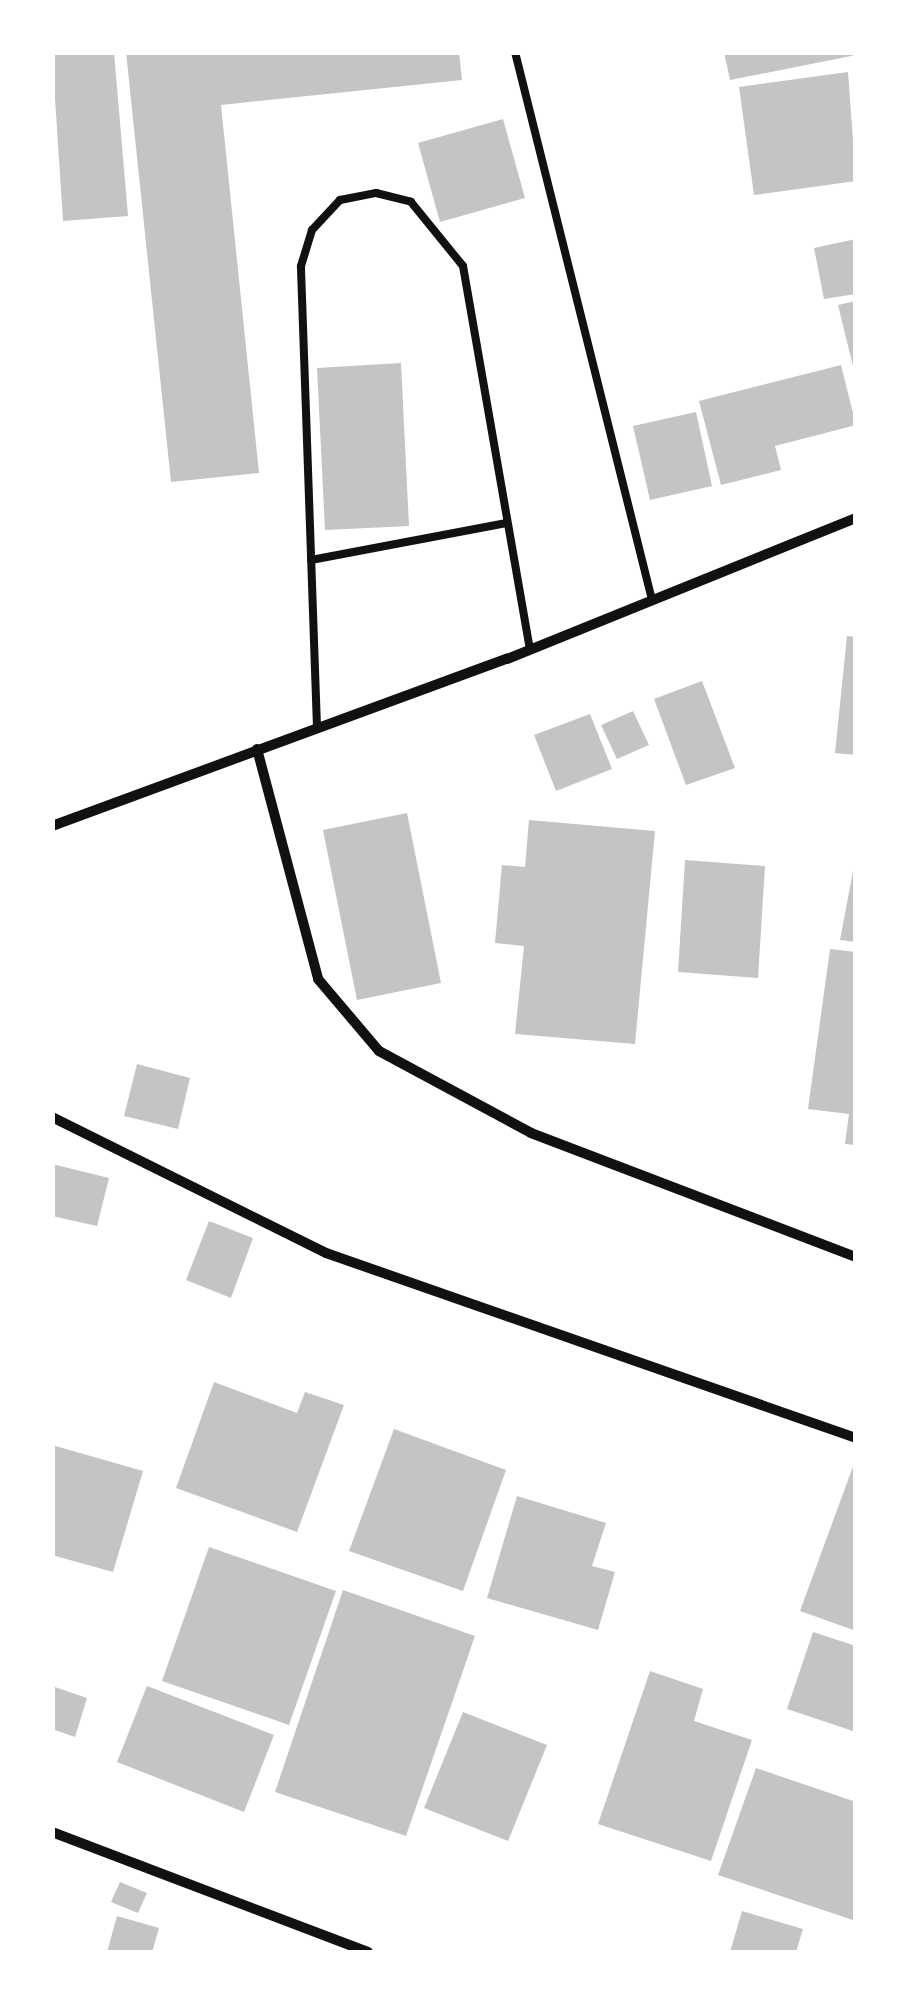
<!DOCTYPE html>
<html>
<head>
<meta charset="utf-8">
<style>
  body { margin:0 }
  #map { position:relative; width:908px; height:2005px; overflow:hidden; background:#fff; font-family:"Noto Serif",serif }
  div>[style] { position:absolute }
  .building>* { inset:0; background:#c4c4c4 }
  .service>* { height:8px; margin:-4px; padding:0 4px; transform-origin:4px; border-radius:4px; background:#111 }
  .minor>* { height:10px; margin:-5px; padding:0 5px; transform-origin:5px; border-radius:5px; background:#111 }
  span { translate:-50% -50%; white-space:nowrap; text-align:center; line-height:1.15; -webkit-text-stroke:10px #fff; paint-order:stroke }
  .frame { position:absolute; inset:0; border:55px solid #fff; pointer-events:none }
</style>
</head>
<body>
<div id="map">
  <div class="building">
    <i style="clip-path:polygon(52px 52px,114px 52px,128px 216px,63px 221px)"></i>
    <i style="clip-path:polygon(126px 52px,459px 52px,462px 80px,221px 105px,259px 473px,171px 482px)"></i>
    <i style="clip-path:polygon(724px 52px,856px 52px,856px 55px,730px 80px)"></i>
    <i style="clip-path:polygon(848px 72px,856px 181px,754px 195px,739px 87px)"></i>
    <i style="clip-path:polygon(503px 119px,525px 198px,440px 222px,418px 143px)"></i>
    <i style="clip-path:polygon(856px 239px,856px 294px,824px 299px,814px 248px)"></i>
    <i style="clip-path:polygon(856px 301px,856px 370px,854px 370px,838px 305px)"></i>
    <i style="clip-path:polygon(401px 363px,409px 526px,325px 530px,317px 368px)"></i>
    <i style="clip-path:polygon(841px 365px,856px 425px,775px 446px,781px 470px,721px 485px,699px 401px)"></i>
    <i style="clip-path:polygon(696px 412px,712px 486px,650px 500px,633px 426px)"></i>
    <i style="clip-path:polygon(847px 636px,856px 637px,856px 755px,835px 753px)"></i>
    <i style="clip-path:polygon(702px 681px,735px 768px,686px 785px,654px 699px)"></i>
    <i style="clip-path:polygon(633px 711px,649px 745px,617px 759px,601px 725px)"></i>
    <i style="clip-path:polygon(590px 714px,612px 769px,556px 791px,534px 735px)"></i>
    <i style="clip-path:polygon(407px 813px,441px 983px,357px 1000px,323px 830px)"></i>
    <i style="clip-path:polygon(529px 820px,655px 831px,635px 1044px,515px 1034px,524px 946px,495px 943px,502px 865px,525px 867px)"></i>
    <i style="clip-path:polygon(685px 860px,765px 866px,758px 978px,678px 972px)"></i>
    <i style="clip-path:polygon(854px 866px,856px 866px,856px 942px,840px 940px)"></i>
    <i style="clip-path:polygon(830px 949px,856px 952px,856px 1145px,845px 1144px,849px 1114px,808px 1109px)"></i>
    <i style="clip-path:polygon(137px 1064px,190px 1078px,178px 1129px,124px 1116px)"></i>
    <i style="clip-path:polygon(52px 1164px,109px 1178px,97px 1226px,52px 1216px)"></i>
    <i style="clip-path:polygon(209px 1221px,253px 1238px,231px 1298px,186px 1280px)"></i>
    <i style="clip-path:polygon(214px 1382px,297px 1413px,305px 1392px,344px 1405px,297px 1532px,176px 1488px)"></i>
    <i style="clip-path:polygon(394px 1429px,506px 1470px,463px 1591px,349px 1551px)"></i>
    <i style="clip-path:polygon(52px 1445px,143px 1471px,113px 1572px,52px 1555px)"></i>
    <i style="clip-path:polygon(855px 1461px,856px 1461px,856px 1631px,800px 1611px)"></i>
    <i style="clip-path:polygon(517px 1496px,606px 1523px,592px 1566px,615px 1572px,598px 1630px,487px 1598px)"></i>
    <i style="clip-path:polygon(209px 1547px,336px 1591px,289px 1725px,162px 1681px)"></i>
    <i style="clip-path:polygon(343px 1590px,475px 1636px,406px 1836px,275px 1792px)"></i>
    <i style="clip-path:polygon(813px 1632px,856px 1646px,856px 1732px,787px 1709px)"></i>
    <i style="clip-path:polygon(650px 1671px,703px 1689px,694px 1721px,752px 1740px,711px 1861px,598px 1824px)"></i>
    <i style="clip-path:polygon(52px 1686px,87px 1698px,75px 1737px,52px 1729px)"></i>
    <i style="clip-path:polygon(147px 1686px,274px 1735px,244px 1812px,117px 1762px)"></i>
    <i style="clip-path:polygon(463px 1712px,547px 1745px,508px 1841px,424px 1808px)"></i>
    <i style="clip-path:polygon(756px 1768px,856px 1802px,856px 1921px,718px 1875px)"></i>
    <i style="clip-path:polygon(120px 1882px,147px 1893px,138px 1913px,111px 1902px)"></i>
    <i style="clip-path:polygon(742px 1911px,803px 1929px,796px 1952px,730px 1952px)"></i>
    <i style="clip-path:polygon(117px 1916px,159px 1928px,152px 1952px,107px 1952px)"></i>
  </div>
  <div class="service">
    <i style="left:515px;top:52px;width:565px;rotate:75.96deg"></i>
    <i style="left:311px;top:560px;width:199px;rotate:-10.7deg"></i>
    <i style="left:317px;top:727px;width:461px;rotate:-92deg"></i>
    <i style="left:301px;top:266px;width:38px;rotate:-73deg"></i>
    <i style="left:312px;top:230px;width:41px;rotate:-47deg"></i>
    <i style="left:340px;top:200px;width:37px;rotate:-11deg"></i>
    <i style="left:376px;top:193px;width:36px;rotate:14deg"></i>
    <i style="left:411px;top:202px;width:82px;rotate:50.9deg"></i>
    <i style="left:463px;top:266px;width:390px;rotate:80.1deg"></i>
  </div>
  <div class="minor">
    <i style="left:257px;top:749px;width:238px;rotate:75.1deg"></i>
    <i style="left:318px;top:979px;width:94px;rotate:49.7deg"></i>
    <i style="left:379px;top:1051px;width:173px;rotate:28.3deg"></i>
    <i style="left:531px;top:1133px;width:348px;rotate:20.9deg"></i>
    <i style="left:52px;top:826px;width:485px;rotate:-20.2deg"></i>
    <i style="left:507px;top:659px;width:376px;rotate:-22deg"></i>
    <i style="left:52px;top:1117px;width:306px;rotate:26.4deg"></i>
    <i style="left:326px;top:1253px;width:561px;rotate:19.24deg"></i>
    <i style="left:52px;top:1832px;width:338px;rotate:20.8deg"></i>
  </div>
  <div class="frame"></div>
</div>
</body>
</html>
